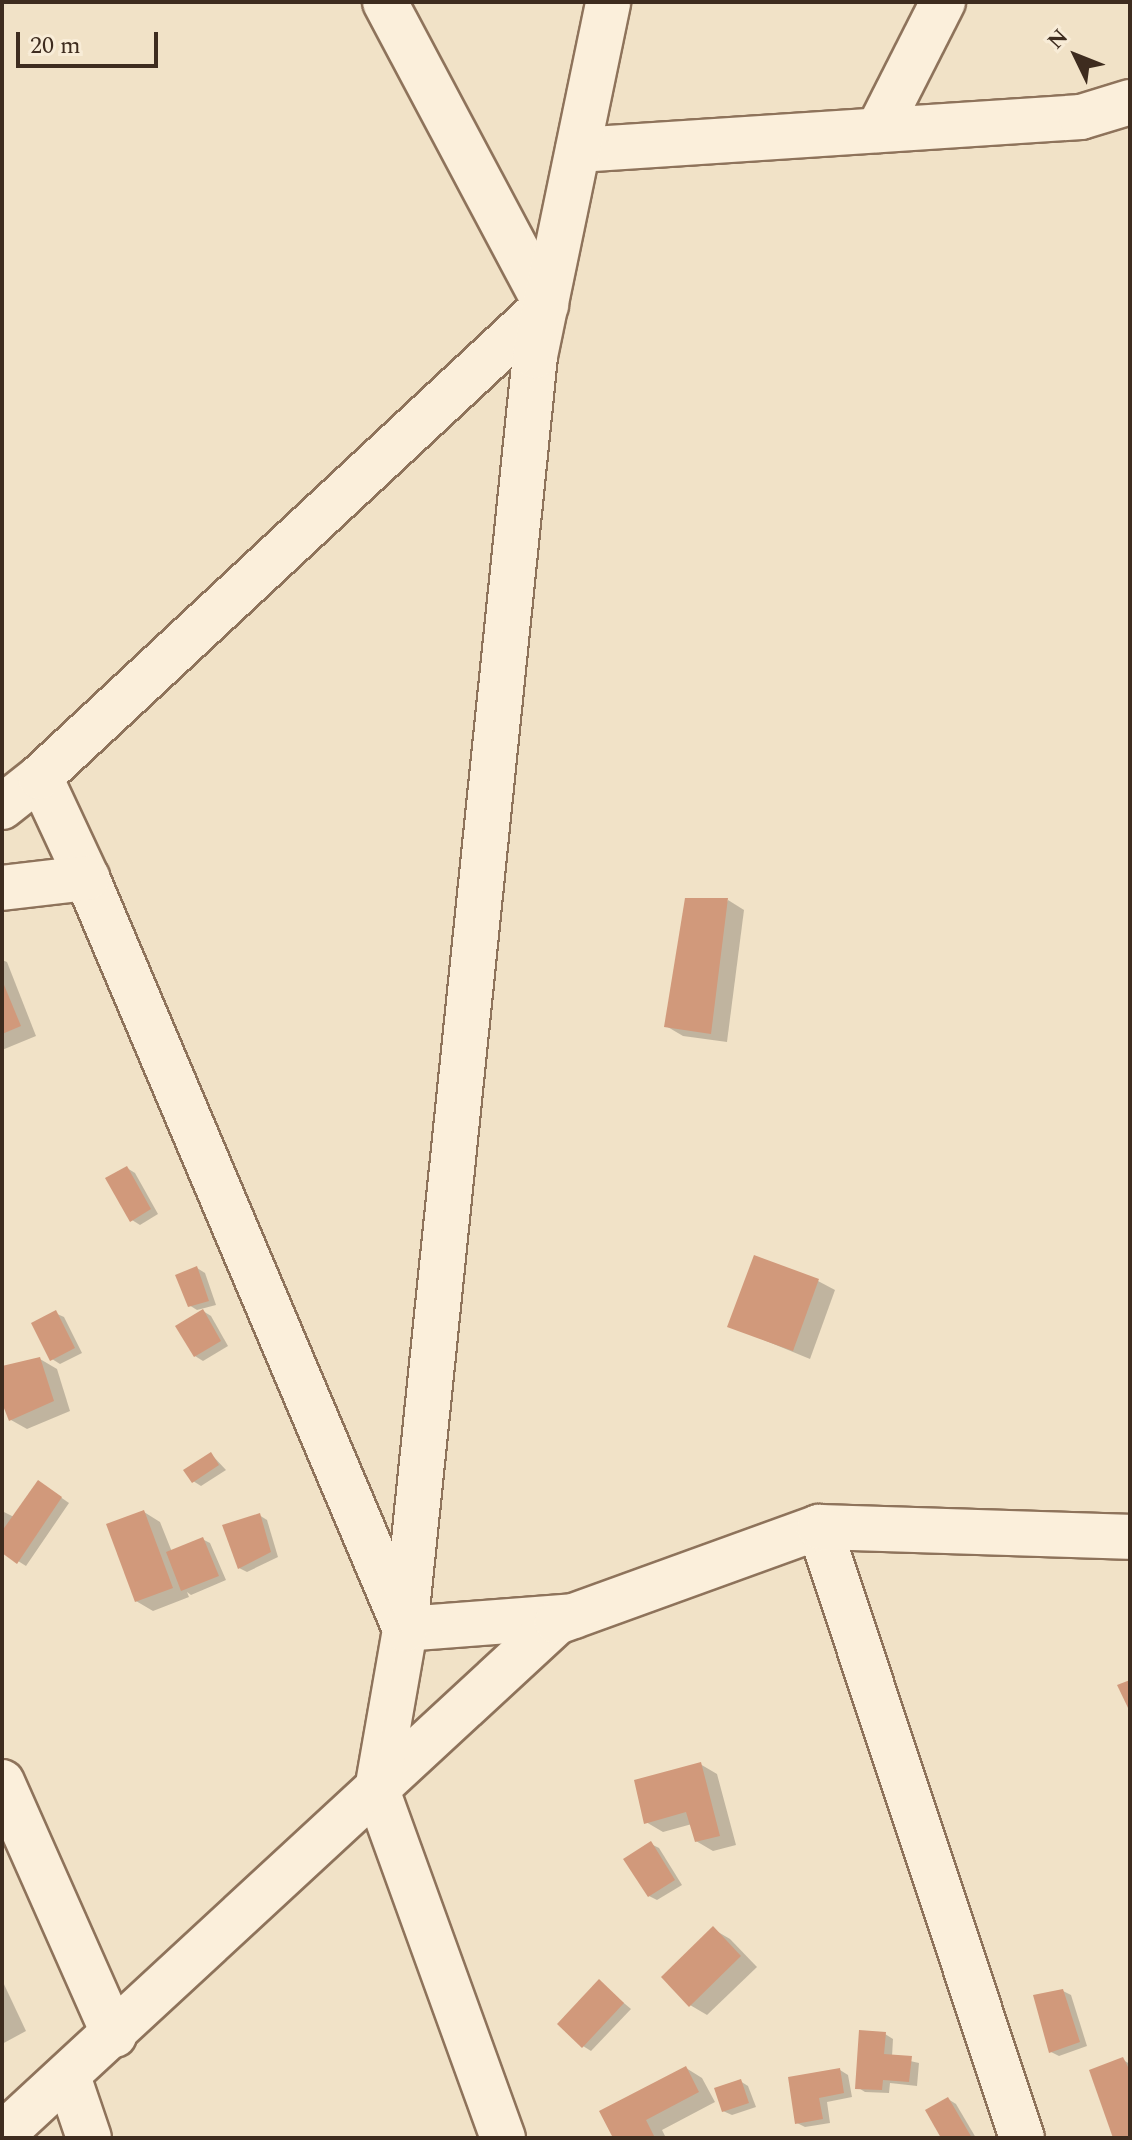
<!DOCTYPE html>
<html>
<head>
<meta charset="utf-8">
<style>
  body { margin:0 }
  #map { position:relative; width:1132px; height:2140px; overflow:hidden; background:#f1e2c7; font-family:Spectral,serif }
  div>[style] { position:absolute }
  .shadow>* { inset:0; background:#0003 }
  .building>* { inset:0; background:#d1997b }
  .roads { filter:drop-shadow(2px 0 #8e735b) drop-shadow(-2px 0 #8e735b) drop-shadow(0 2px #8e735b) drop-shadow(0 -2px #8e735b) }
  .street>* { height:44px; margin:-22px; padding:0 22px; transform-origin:22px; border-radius:22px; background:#fbefdb }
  span { translate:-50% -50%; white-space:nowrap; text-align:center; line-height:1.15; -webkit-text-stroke:6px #f8ecd7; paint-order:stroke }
  .frame { position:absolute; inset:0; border:4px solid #3e2c1f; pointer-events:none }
  .north { position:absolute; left:1036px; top:16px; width:80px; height:80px; -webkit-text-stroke:6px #f8ecd7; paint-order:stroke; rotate:313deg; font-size:22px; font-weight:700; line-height:32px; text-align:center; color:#3e2c1f }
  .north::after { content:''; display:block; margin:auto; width:28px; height:36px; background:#3e2c1f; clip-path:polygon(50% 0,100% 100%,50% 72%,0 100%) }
  .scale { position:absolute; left:16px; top:32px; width:142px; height:36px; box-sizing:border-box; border:4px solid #3e2c1f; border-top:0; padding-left:10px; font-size:24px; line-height:28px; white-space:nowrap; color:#3e2c1f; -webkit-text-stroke:6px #f8ecd7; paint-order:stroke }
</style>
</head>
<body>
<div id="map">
  <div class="shadow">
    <i style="clip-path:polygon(728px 900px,744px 910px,727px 1042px,683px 1036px,666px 1026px)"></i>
    <i style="clip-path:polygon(2px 960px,7px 962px,36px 1036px,2px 1050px)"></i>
    <i style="clip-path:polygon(127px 1168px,135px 1173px,158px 1214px,140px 1225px,132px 1220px)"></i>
    <i style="clip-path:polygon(197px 1268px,205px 1273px,216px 1305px,197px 1310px,189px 1305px)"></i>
    <i style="clip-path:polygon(818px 1281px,835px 1290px,810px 1359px,730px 1326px)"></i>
    <i style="clip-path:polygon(203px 1311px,211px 1316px,228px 1346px,203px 1361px,195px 1356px)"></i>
    <i style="clip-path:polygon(55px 1313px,64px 1317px,82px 1353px,60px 1364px,52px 1359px)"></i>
    <i style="clip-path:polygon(40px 1359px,57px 1369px,70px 1411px,27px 1429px,11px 1420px,2px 1398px,2px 1368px)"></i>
    <i style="clip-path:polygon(211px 1454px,226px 1470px,201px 1486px,193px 1481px)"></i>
    <i style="clip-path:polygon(46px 1487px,69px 1503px,26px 1566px,2px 1551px,2px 1511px,14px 1517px)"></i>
    <i style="clip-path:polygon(144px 1512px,160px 1522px,172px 1552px,202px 1539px,210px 1543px,226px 1580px,191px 1595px,187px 1592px,189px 1597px,153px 1611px,136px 1601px)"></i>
    <i style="clip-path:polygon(259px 1515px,267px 1520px,278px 1557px,247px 1572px,239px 1568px)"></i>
    <i style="clip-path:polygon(700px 1764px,717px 1774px,736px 1845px,713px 1851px,696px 1841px,692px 1824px,663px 1832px,646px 1822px)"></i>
    <i style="clip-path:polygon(651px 1844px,659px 1848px,682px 1885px,657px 1900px,649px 1896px)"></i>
    <i style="clip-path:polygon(713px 1929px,730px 1939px,757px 1967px,707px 2015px,690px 2005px)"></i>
    <i style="clip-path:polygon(2px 1980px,26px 2031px,2px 2044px)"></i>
    <i style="clip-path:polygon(599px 1982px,631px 2009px,591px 2051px,583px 2046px)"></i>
    <i style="clip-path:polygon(1063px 1991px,1071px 1995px,1087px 2046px,1059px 2056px,1051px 2052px)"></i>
    <i style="clip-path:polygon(885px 2034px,893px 2039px,892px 2057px,919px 2063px,917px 2086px,890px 2083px,889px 2093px,865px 2092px,857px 2087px)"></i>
    <i style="clip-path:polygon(1123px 2060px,1130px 2064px,1130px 2138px,1115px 2138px,1091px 2071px)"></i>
    <i style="clip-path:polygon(686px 2068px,702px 2078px,715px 2102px,662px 2130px,666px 2138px,615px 2138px)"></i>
    <i style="clip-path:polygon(840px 2070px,848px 2075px,852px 2097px,827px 2102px,830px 2123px,805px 2127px,797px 2123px)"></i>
    <i style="clip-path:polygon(740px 2081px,748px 2086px,756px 2107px,732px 2115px,723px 2111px)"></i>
    <i style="clip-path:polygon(948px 2099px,956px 2104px,976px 2138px,943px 2138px)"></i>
  </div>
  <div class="building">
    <i style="clip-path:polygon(685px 898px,728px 898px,711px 1034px,664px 1027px)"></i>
    <i style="clip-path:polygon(2px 980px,21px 1026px,2px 1034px)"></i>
    <i style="clip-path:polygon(127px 1166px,151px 1209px,130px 1222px,105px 1178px)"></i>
    <i style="clip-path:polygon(754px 1255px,819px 1279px,793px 1351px,727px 1327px)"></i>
    <i style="clip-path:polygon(197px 1266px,209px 1301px,188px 1307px,175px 1275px)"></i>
    <i style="clip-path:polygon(203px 1309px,221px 1341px,194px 1357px,175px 1326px)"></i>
    <i style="clip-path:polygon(56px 1310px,75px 1348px,50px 1361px,31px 1323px)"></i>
    <i style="clip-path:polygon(40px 1357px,54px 1401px,9px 1421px,2px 1403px,2px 1366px)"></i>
    <i style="clip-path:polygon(211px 1452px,219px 1465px,192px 1483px,183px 1470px)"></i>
    <i style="clip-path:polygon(38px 1480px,62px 1497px,17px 1564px,2px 1553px,2px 1531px)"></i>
    <i style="clip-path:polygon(144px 1510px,173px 1588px,135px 1602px,106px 1524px)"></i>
    <i style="clip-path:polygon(260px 1513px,271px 1552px,238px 1569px,222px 1525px)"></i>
    <i style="clip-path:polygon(203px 1537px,219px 1576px,181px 1591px,166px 1552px)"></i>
    <i style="clip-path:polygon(1130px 1680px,1130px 1712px,1117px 1685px)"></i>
    <i style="clip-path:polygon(701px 1762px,720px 1836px,695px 1842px,686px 1812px,644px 1824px,634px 1780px)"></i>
    <i style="clip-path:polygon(651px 1841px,675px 1880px,648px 1897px,623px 1859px)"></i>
    <i style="clip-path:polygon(713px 1926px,741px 1956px,689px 2007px,661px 1977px)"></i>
    <i style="clip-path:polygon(599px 1979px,624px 2003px,582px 2048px,557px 2024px)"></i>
    <i style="clip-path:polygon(1063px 1989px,1080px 2042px,1049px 2053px,1033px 1995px)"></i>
    <i style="clip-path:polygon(859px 2030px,886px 2032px,884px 2054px,912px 2056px,909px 2082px,883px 2080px,882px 2090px,855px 2089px)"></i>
    <i style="clip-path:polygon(1123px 2057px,1130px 2071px,1130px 2136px,1113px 2138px,1089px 2070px)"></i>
    <i style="clip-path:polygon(686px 2066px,699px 2092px,646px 2120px,655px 2138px,613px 2138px,599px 2111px)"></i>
    <i style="clip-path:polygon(840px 2068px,844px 2093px,819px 2098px,823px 2119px,795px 2124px,788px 2077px)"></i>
    <i style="clip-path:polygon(741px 2079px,749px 2103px,722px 2112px,714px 2088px)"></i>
    <i style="clip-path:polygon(948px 2097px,972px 2138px,941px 2138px,925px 2110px)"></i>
  </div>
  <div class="roads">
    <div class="street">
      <i style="left:878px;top:130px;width:144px;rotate:-63.1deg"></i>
      <i style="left:578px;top:150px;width:504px;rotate:-3.75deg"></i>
      <i style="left:1081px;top:117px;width:51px;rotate:-17deg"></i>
      <i style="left:40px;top:777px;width:111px;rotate:65deg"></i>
      <i style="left:87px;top:878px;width:816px;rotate:67.05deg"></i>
      <i style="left:405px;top:1629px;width:169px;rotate:-4.4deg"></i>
      <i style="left:2px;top:807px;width:48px;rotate:-38.3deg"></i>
      <i style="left:40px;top:777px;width:692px;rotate:-43.01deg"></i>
      <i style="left:546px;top:305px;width:343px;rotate:-118deg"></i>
      <i style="left:2px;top:888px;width:86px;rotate:-6.7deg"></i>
      <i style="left:819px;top:1527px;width:644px;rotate:71.62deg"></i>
      <i style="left:2px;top:1782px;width:277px;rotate:66.1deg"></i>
      <i style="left:68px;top:2076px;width:65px;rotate:71.3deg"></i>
      <i style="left:2px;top:2135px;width:756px;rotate:-42.75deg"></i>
      <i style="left:557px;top:1622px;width:279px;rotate:-19.9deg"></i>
      <i style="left:819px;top:1527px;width:311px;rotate:1.8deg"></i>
      <i style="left:503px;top:2138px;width:370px;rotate:-109.9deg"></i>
      <i style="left:377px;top:1790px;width:163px;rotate:-80.1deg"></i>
      <i style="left:405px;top:1629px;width:1280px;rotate:-84.17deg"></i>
      <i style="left:535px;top:356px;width:361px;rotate:-78.3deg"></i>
    </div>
  </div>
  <div class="frame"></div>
  <div class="north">N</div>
  <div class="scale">20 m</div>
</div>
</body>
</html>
